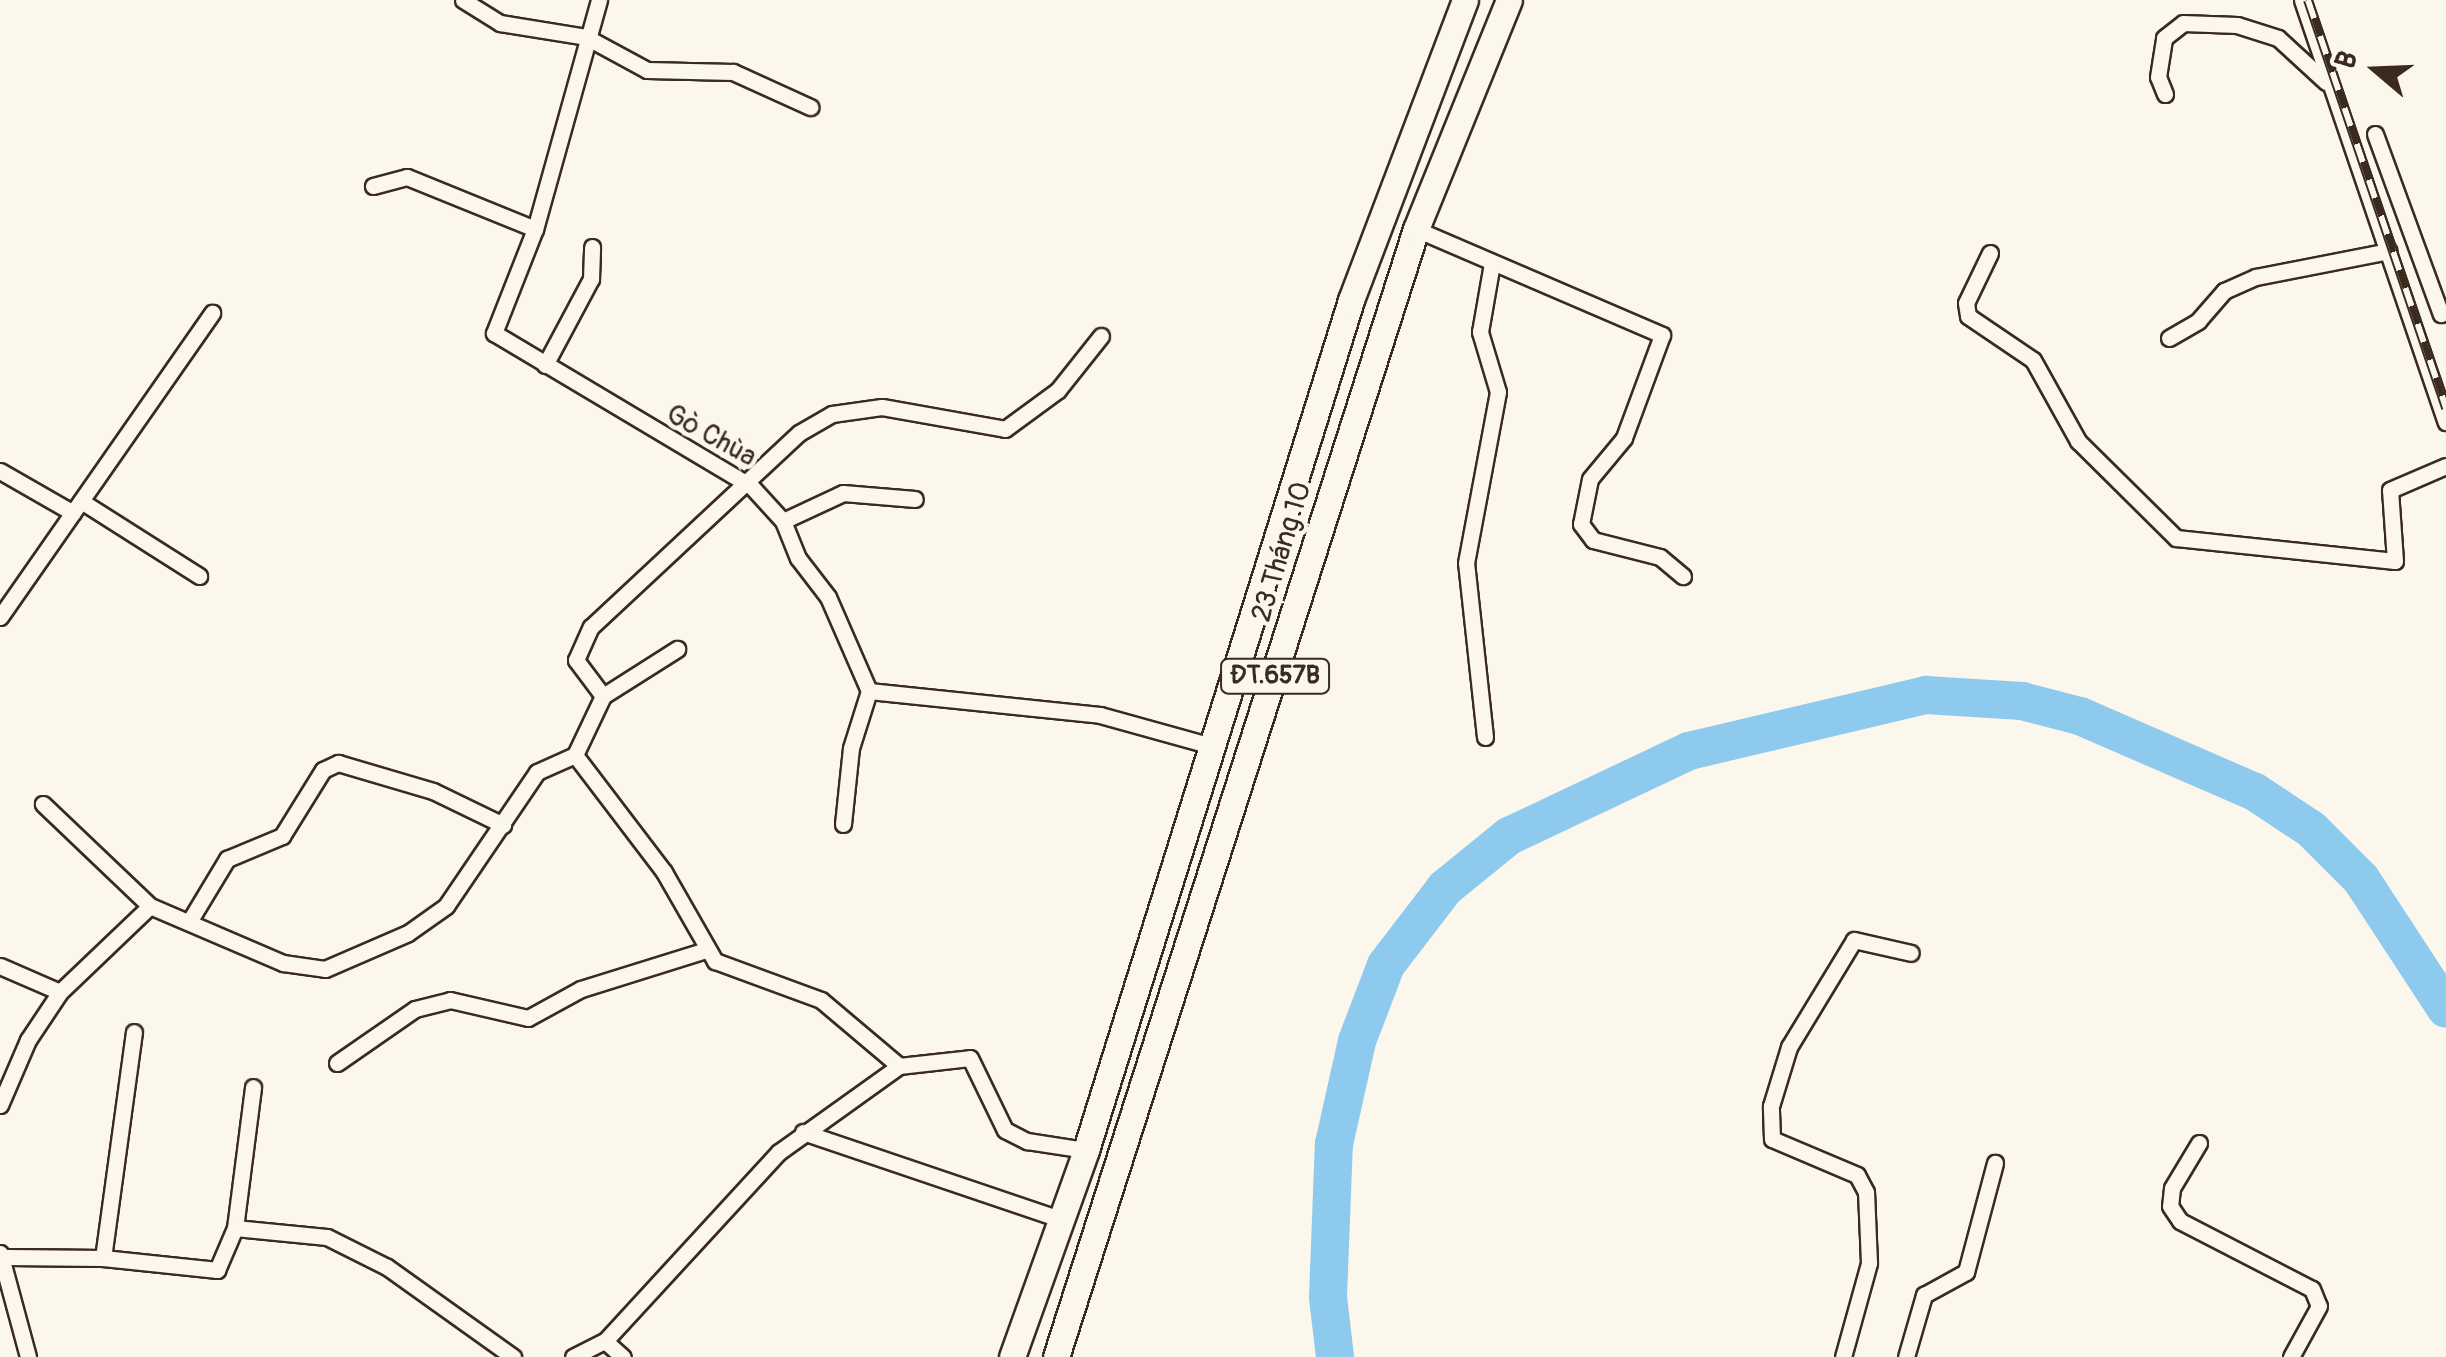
<!DOCTYPE html>
<html>
<head>
<meta charset="utf-8">
<style>
  body { margin:0 }
  #map { position:relative; width:2446px; height:1357px; overflow:hidden; background:#fbf7ec; font-family:Pangolin,sans-serif }
  div>[style] { position:absolute }
  .river>* { height:38px; margin:-19px; padding:0 19px; transform-origin:19px; border-radius:19px; background:#8ec9ee }
  .roads { filter:drop-shadow(2px 0 #3b2a1e) drop-shadow(-2px 0 #3b2a1e) drop-shadow(0 2px #3b2a1e) drop-shadow(0 -2px #3b2a1e) }
  .street>* { height:15px; margin:-7.5px; padding:0 7.5px; transform-origin:7.5px; border-radius:7.5px; background:#fbf7ec }
  .primary>* { height:25px; margin:-12.5px; padding:0 12.5px; transform-origin:12.5px; border-radius:12.5px; background:#fbf7ec }
  .rail>* { height:10px; margin-top:-5px; transform-origin:0; background:repeating-linear-gradient(90deg,#fbf7ec 0 19px,#3b2a1e 0 38px); box-sizing:border-box; border-block:2px solid #3b2a1e }
  span { translate:-50% -50%; white-space:nowrap; text-align:center; line-height:1.15; -webkit-text-stroke:9px #fbf7ec; paint-order:stroke }
  .shield-label span { padding:2px 8px; background:#fbf7ec; border:2px solid; border-radius:8px; -webkit-text-stroke-width:0 }
  .shield-label { font-size:25px; color:#3b2a1e; font-weight:700 }
  .street-label { font-size:28px; color:#3b2a1e }
  .north { position:absolute; left:2326px; top:20px; width:100px; height:100px; -webkit-text-stroke:8px #fbf7ec; paint-order:stroke; rotate:289deg; font-size:28px; font-weight:700; line-height:40px; text-align:center; color:#3b2a1e }
  .north::after { content:''; display:block; margin:auto; width:35px; height:45px; background:#3b2a1e; clip-path:polygon(50% 0,100% 100%,50% 72%,0 100%) }
</style>
</head>
<body>
<div id="map">
  <div class="river">
    <i style="left:1335px;top:1357px;width:60px;rotate:-96.7deg"></i>
    <i style="left:1328px;top:1297px;width:153px;rotate:-87.8deg"></i>
    <i style="left:1334px;top:1144px;width:106px;rotate:-77.4deg"></i>
    <i style="left:1357px;top:1041px;width:81px;rotate:-69.1deg"></i>
    <i style="left:1386px;top:965px;width:97px;rotate:-52.5deg"></i>
    <i style="left:1445px;top:888px;width:82px;rotate:-39.1deg"></i>
    <i style="left:1509px;top:836px;width:199px;rotate:-25.3deg"></i>
    <i style="left:1689px;top:751px;width:244px;rotate:-13.3deg"></i>
    <i style="left:1926px;top:695px;width:96px;rotate:3.6deg"></i>
    <i style="left:2022px;top:701px;width:60px;rotate:14.5deg"></i>
    <i style="left:2080px;top:716px;width:191px;rotate:23.5deg"></i>
    <i style="left:2255px;top:792px;width:67px;rotate:33.5deg"></i>
    <i style="left:2311px;top:829px;width:71px;rotate:45deg"></i>
    <i style="left:2361px;top:879px;width:155px;rotate:56.8deg"></i>
  </div>
  <div class="roads">
    <div class="street">
      <i style="left:463px;top:0;width:44px;rotate:31.9deg"></i>
      <i style="left:500px;top:23px;width:87px;rotate:9.2deg"></i>
      <i style="left:586px;top:37px;width:69px;rotate:28.4deg"></i>
      <i style="left:647px;top:70px;width:86px;rotate:1.3deg"></i>
      <i style="left:733px;top:72px;width:85px;rotate:24.4deg"></i>
      <i style="left:599px;top:0;width:238px;rotate:105.6deg"></i>
      <i style="left:535px;top:229px;width:112px;rotate:111.5deg"></i>
      <i style="left:494px;top:333px;width:299px;rotate:30.8deg"></i>
      <i style="left:751px;top:486px;width:47px;rotate:47.6deg"></i>
      <i style="left:783px;top:521px;width:40px;rotate:68deg"></i>
      <i style="left:798px;top:558px;width:49px;rotate:52.4deg"></i>
      <i style="left:828px;top:597px;width:103px;rotate:66.4deg"></i>
      <i style="left:869px;top:691px;width:232px;rotate:5.9deg"></i>
      <i style="left:1100px;top:715px;width:116px;rotate:15.5deg"></i>
      <i style="left:2302px;top:0;width:446px;rotate:71.2deg"></i>
      <i style="left:2165px;top:94px;width:18px;rotate:-112deg"></i>
      <i style="left:2158px;top:77px;width:39px;rotate:-81deg"></i>
      <i style="left:2164px;top:38px;width:24px;rotate:-38deg"></i>
      <i style="left:2183px;top:23px;width:54px;rotate:2.1deg"></i>
      <i style="left:2237px;top:25px;width:43px;rotate:17.6deg"></i>
      <i style="left:2278px;top:38px;width:65px;rotate:42.5deg"></i>
      <i style="left:2375px;top:134px;width:192px;rotate:69.9deg"></i>
      <i style="left:373px;top:186px;width:35px;rotate:-15deg"></i>
      <i style="left:407px;top:177px;width:138px;rotate:22.1deg"></i>
      <i style="left:1416px;top:229px;width:268px;rotate:23.3deg"></i>
      <i style="left:1662px;top:335px;width:110px;rotate:110.3deg"></i>
      <i style="left:1624px;top:438px;width:53px;rotate:129.7deg"></i>
      <i style="left:1590px;top:479px;width:46px;rotate:101.3deg"></i>
      <i style="left:1581px;top:524px;width:20px;rotate:53deg"></i>
      <i style="left:1593px;top:540px;width:69px;rotate:14.2deg"></i>
      <i style="left:1660px;top:557px;width:30px;rotate:40deg"></i>
      <i style="left:1990px;top:253px;width:55px;rotate:115.6deg"></i>
      <i style="left:1966px;top:303px;width:13px;rotate:81deg"></i>
      <i style="left:1968px;top:316px;width:78px;rotate:34.1deg"></i>
      <i style="left:2033px;top:360px;width:93px;rotate:60.9deg"></i>
      <i style="left:2078px;top:441px;width:138px;rotate:44.7deg"></i>
      <i style="left:2176px;top:538px;width:220px;rotate:6deg"></i>
      <i style="left:2395px;top:561px;width:71px;rotate:-94deg"></i>
      <i style="left:2390px;top:490px;width:61px;rotate:-23.2deg"></i>
      <i style="left:2169px;top:338px;width:34px;rotate:-30deg"></i>
      <i style="left:2198px;top:321px;width:40px;rotate:-49deg"></i>
      <i style="left:2224px;top:291px;width:35px;rotate:-24deg"></i>
      <i style="left:2256px;top:277px;width:135px;rotate:-11.1deg"></i>
      <i style="left:545px;top:365px;width:98px;rotate:-61.9deg"></i>
      <i style="left:591px;top:279px;width:32px;rotate:-88deg"></i>
      <i style="left:0;top:471px;width:84px;rotate:29.9deg"></i>
      <i style="left:81px;top:501px;width:140px;rotate:32.4deg"></i>
      <i style="left:783px;top:521px;width:66px;rotate:-25deg"></i>
      <i style="left:843px;top:493px;width:72px;rotate:4.8deg"></i>
      <i style="left:0;top:617px;width:371px;rotate:-55.1deg"></i>
      <i style="left:603px;top:696px;width:45px;rotate:-126.9deg"></i>
      <i style="left:576px;top:660px;width:36px;rotate:-66deg"></i>
      <i style="left:591px;top:627px;width:284px;rotate:-43deg"></i>
      <i style="left:799px;top:433px;width:38px;rotate:-30deg"></i>
      <i style="left:832px;top:414px;width:50px;rotate:-8deg"></i>
      <i style="left:882px;top:407px;width:125px;rotate:10.1deg"></i>
      <i style="left:1005px;top:429px;width:66px;rotate:-36.3deg"></i>
      <i style="left:1058px;top:390px;width:69px;rotate:-51.5deg"></i>
      <i style="left:1485px;top:737px;width:175px;rotate:-96.2deg"></i>
      <i style="left:1466px;top:563px;width:174px;rotate:-79.4deg"></i>
      <i style="left:1498px;top:392px;width:63px;rotate:-106.7deg"></i>
      <i style="left:1480px;top:332px;width:70px;rotate:-80.1deg"></i>
      <i style="left:575px;top:755px;width:65px;rotate:-64.6deg"></i>
      <i style="left:603px;top:696px;width:88px;rotate:-32.4deg"></i>
      <i style="left:843px;top:824px;width:76px;rotate:-84deg"></i>
      <i style="left:851px;top:748px;width:60px;rotate:-72.5deg"></i>
      <i style="left:150px;top:906px;width:145px;rotate:23.2deg"></i>
      <i style="left:283px;top:963px;width:42px;rotate:8.1deg"></i>
      <i style="left:325px;top:969px;width:90px;rotate:-23.4deg"></i>
      <i style="left:408px;top:933px;width:47px;rotate:-35.4deg"></i>
      <i style="left:446px;top:906px;width:162px;rotate:-55.8deg"></i>
      <i style="left:537px;top:772px;width:42px;rotate:-24.1deg"></i>
      <i style="left:575px;top:755px;width:147px;rotate:52.7deg"></i>
      <i style="left:664px;top:872px;width:103px;rotate:60.2deg"></i>
      <i style="left:715px;top:961px;width:113px;rotate:20.2deg"></i>
      <i style="left:821px;top:1000px;width:102px;rotate:40.2deg"></i>
      <i style="left:899px;top:1066px;width:71px;rotate:-6.4deg"></i>
      <i style="left:970px;top:1058px;width:80px;rotate:64.1deg"></i>
      <i style="left:1005px;top:1130px;width:25px;rotate:27deg"></i>
      <i style="left:1027px;top:1141px;width:60px;rotate:8.7deg"></i>
      <i style="left:189px;top:922px;width:74px;rotate:-58.9deg"></i>
      <i style="left:227px;top:859px;width:60px;rotate:-22.7deg"></i>
      <i style="left:282px;top:836px;width:78px;rotate:-58.2deg"></i>
      <i style="left:323px;top:770px;width:17px;rotate:-25deg"></i>
      <i style="left:338px;top:763px;width:99px;rotate:16.4deg"></i>
      <i style="left:433px;top:791px;width:78px;rotate:25.9deg"></i>
      <i style="left:0;top:966px;width:65px;rotate:23.4deg"></i>
      <i style="left:337px;top:1063px;width:95px;rotate:-34.7deg"></i>
      <i style="left:415px;top:1009px;width:36px;rotate:-14deg"></i>
      <i style="left:450px;top:1000px;width:80px;rotate:13deg"></i>
      <i style="left:528px;top:1018px;width:60px;rotate:-28.7deg"></i>
      <i style="left:581px;top:989px;width:128px;rotate:-17.3deg"></i>
      <i style="left:0;top:1105px;width:71px;rotate:-66.7deg"></i>
      <i style="left:28px;top:1040px;width:58px;rotate:-56.3deg"></i>
      <i style="left:60px;top:992px;width:124px;rotate:-43.7deg"></i>
      <i style="left:150px;top:906px;width:148px;rotate:-136.4deg"></i>
      <i style="left:803px;top:1132px;width:271px;rotate:18.7deg"></i>
      <i style="left:2199px;top:1143px;width:52px;rotate:121deg"></i>
      <i style="left:2172px;top:1188px;width:18px;rotate:96deg"></i>
      <i style="left:2170px;top:1206px;width:18px;rotate:56deg"></i>
      <i style="left:2180px;top:1221px;width:148px;rotate:27.3deg"></i>
      <i style="left:2312px;top:1289px;width:18px;rotate:68deg"></i>
      <i style="left:2319px;top:1306px;width:58px;rotate:118.8deg"></i>
      <i style="left:235px;top:1228px;width:142px;rotate:-82.7deg"></i>
      <i style="left:0;top:1253px;width:108px;rotate:74.9deg"></i>
      <i style="left:7px;top:1257px;width:96px;rotate:0.6deg"></i>
      <i style="left:103px;top:1258px;width:228px;rotate:-82.2deg"></i>
      <i style="left:103px;top:1258px;width:115px;rotate:6deg"></i>
      <i style="left:217px;top:1270px;width:46px;rotate:-66.8deg"></i>
      <i style="left:235px;top:1228px;width:92px;rotate:5.6deg"></i>
      <i style="left:327px;top:1237px;width:67px;rotate:26.6deg"></i>
      <i style="left:387px;top:1267px;width:155px;rotate:35.5deg"></i>
      <i style="left:605px;top:1341px;width:257px;rotate:-47.4deg"></i>
      <i style="left:779px;top:1152px;width:148px;rotate:-35.6deg"></i>
      <i style="left:573px;top:1357px;width:36px;rotate:-27deg"></i>
      <i style="left:605px;top:1341px;width:24px;rotate:42deg"></i>
      <i style="left:1843px;top:1357px;width:98px;rotate:-74.5deg"></i>
      <i style="left:1869px;top:1263px;width:71px;rotate:-92.4deg"></i>
      <i style="left:1866px;top:1192px;width:19px;rotate:-118deg"></i>
      <i style="left:1857px;top:1175px;width:92px;rotate:-157deg"></i>
      <i style="left:1772px;top:1139px;width:33px;rotate:-92deg"></i>
      <i style="left:1771px;top:1106px;width:62px;rotate:-73deg"></i>
      <i style="left:1789px;top:1047px;width:125px;rotate:-58.7deg"></i>
      <i style="left:1854px;top:940px;width:58px;rotate:12.8deg"></i>
      <i style="left:1906px;top:1357px;width:65px;rotate:-73.8deg"></i>
      <i style="left:1924px;top:1295px;width:48px;rotate:-28.7deg"></i>
      <i style="left:1966px;top:1272px;width:113px;rotate:-75.1deg"></i>
    </div>
    <div class="primary">
      <i style="left:1012px;top:1357px;width:220px;rotate:-70.3deg"></i>
      <i style="left:1086px;top:1150px;width:890px;rotate:-72.68deg"></i>
      <i style="left:1351px;top:300px;width:321px;rotate:-69.2deg"></i>
      <i style="left:1056px;top:1357px;width:1184px;rotate:-72.3deg"></i>
      <i style="left:1416px;top:229px;width:247px;rotate:-67.9deg"></i>
    </div>
  </div>
  <div class="rail">
    <i style="left:2308px;top:0;width:431px;rotate:71.3deg"></i>
  </div>
  <div class="shield-label">
    <span style="left:1275px;top:676px">ĐT.657B</span>
  </div>
  <div class="street-label">
    <span style="left:711px;top:436px;rotate:29deg">Gò Chùa</span>
    <span style="left:1282px;top:552px;rotate:-73deg">23 Tháng 10</span>
  </div>
  <div class="north">B</div>
</div>
</body>
</html>
